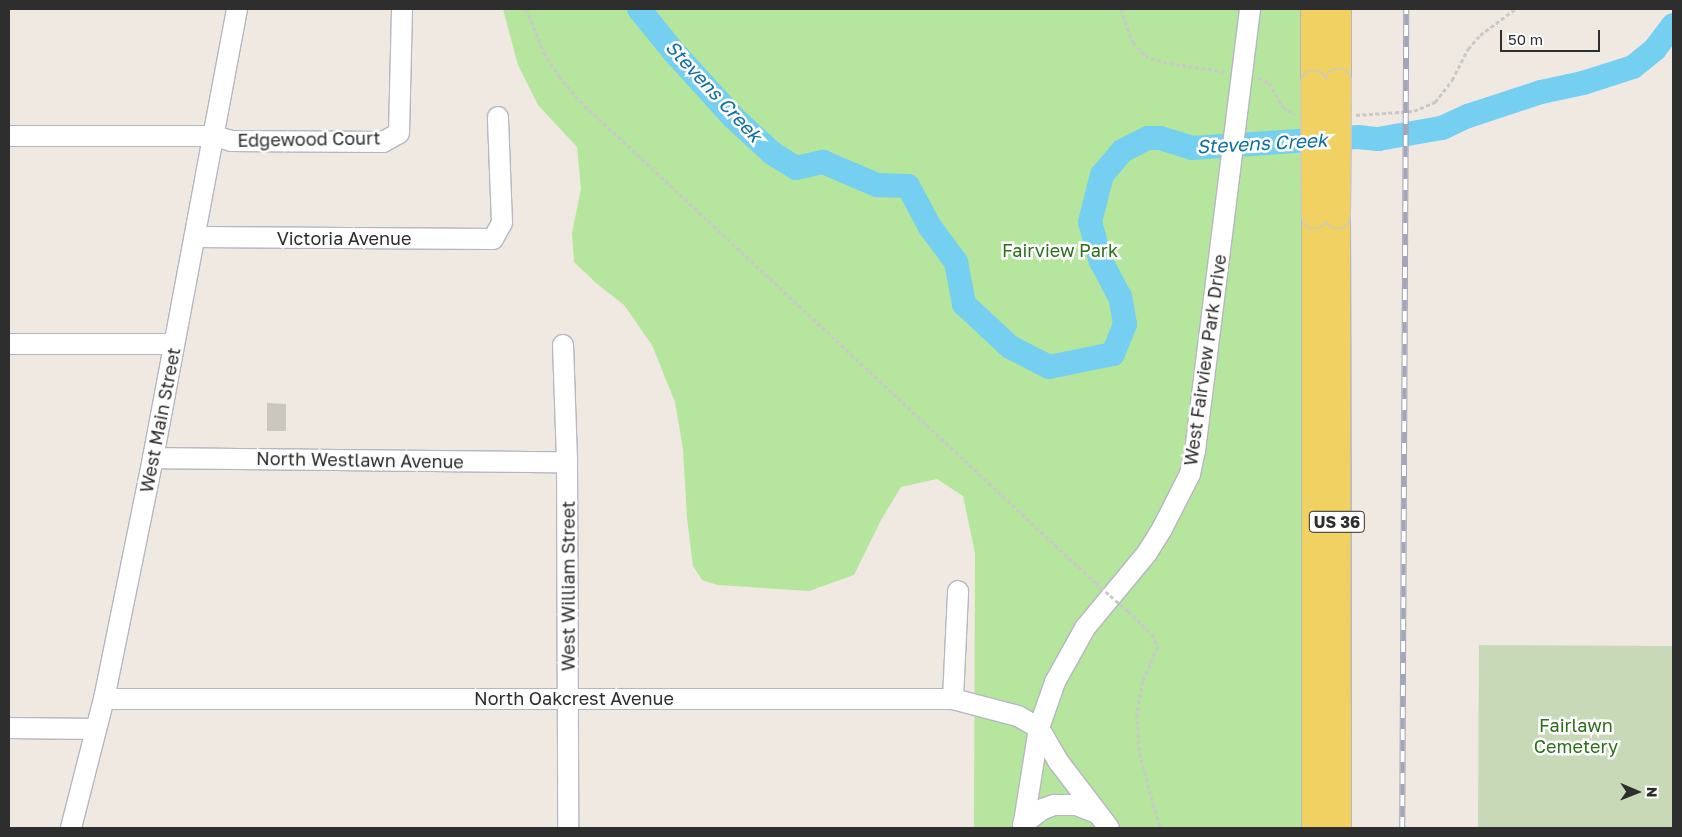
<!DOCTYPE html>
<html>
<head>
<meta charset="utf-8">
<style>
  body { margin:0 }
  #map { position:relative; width:1682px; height:837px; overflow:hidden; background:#efe9e1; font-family:"Golos Text",sans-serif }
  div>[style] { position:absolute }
  .green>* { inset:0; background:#b6e59e }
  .cemetery>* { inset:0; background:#c8d9b8 }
  .river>* { height:24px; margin:-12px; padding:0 12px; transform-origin:12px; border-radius:12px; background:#75cff0 }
  .building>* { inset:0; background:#cbc7bf }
  .path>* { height:2.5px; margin-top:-1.25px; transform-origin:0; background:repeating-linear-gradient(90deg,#c9c9c9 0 4px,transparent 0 6.5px) }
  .roads { filter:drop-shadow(1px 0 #b4b7c1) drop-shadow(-1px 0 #b4b7c1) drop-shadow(0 1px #b4b7c1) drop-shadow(0 -1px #b4b7c1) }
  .minor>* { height:20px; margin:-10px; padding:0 10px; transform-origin:10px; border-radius:10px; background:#fff }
  .major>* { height:25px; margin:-12.5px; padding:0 12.5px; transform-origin:12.5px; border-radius:12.5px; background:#f2d163 }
  .rail>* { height:5.5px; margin-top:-2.75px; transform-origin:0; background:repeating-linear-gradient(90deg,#fff 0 11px,#a3a6b8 0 22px); box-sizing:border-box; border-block:1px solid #a3a6b8 }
  .path-bridge>* { height:2.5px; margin-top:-1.25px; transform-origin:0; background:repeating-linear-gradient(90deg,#c9c9c9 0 4px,transparent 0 6.5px) }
  .bridges { filter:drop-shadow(1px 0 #c9c9c9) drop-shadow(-1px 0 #c9c9c9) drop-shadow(0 1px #c9c9c9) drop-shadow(0 -1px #c9c9c9) }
  .major-bridge>* { height:25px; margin:-12.5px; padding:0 12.5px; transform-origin:12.5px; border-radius:12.5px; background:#f2d163 }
  span { translate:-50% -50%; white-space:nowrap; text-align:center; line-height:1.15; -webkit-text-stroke:5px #fff; paint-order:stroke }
  .shield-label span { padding:1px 4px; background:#fff; border:1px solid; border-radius:4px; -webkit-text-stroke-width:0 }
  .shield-label { font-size:16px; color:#2e2e2e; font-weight:700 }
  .street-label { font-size:18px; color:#2e2e2e }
  .park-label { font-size:18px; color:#2c6e1b }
  .water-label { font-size:19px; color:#0d6fa3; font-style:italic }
  .frame { position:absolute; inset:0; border:10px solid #2e2e2e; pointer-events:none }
  .north { position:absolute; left:1612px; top:767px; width:50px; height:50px; -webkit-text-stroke:4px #fff; paint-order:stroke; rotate:91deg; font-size:14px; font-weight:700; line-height:20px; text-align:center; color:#2e2e2e }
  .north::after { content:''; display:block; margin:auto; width:18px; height:22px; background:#2e2e2e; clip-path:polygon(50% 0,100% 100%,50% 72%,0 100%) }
  .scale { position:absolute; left:1500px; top:30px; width:100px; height:22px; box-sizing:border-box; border:2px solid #2e2e2e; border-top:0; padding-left:6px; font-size:15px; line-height:18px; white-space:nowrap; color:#2e2e2e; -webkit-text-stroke:4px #fff; paint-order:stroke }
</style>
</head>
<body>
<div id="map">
  <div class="green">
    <i style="clip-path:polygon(503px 9px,1302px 9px,1301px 828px,974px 828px,975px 553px,963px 496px,937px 479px,901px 487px,881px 520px,854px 575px,809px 591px,718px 585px,702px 580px,693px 566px,687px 518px,683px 449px,675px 402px,652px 345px,624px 305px,596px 283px,574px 262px,572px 233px,581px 189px,577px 147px,538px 105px,518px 65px)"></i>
  </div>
  <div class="cemetery">
    <i style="clip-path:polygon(1479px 645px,1673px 646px,1673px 828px,1478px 828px)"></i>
  </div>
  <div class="river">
    <i style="left:639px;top:9px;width:54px;rotate:51deg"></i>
    <i style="left:673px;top:51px;width:91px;rotate:47.7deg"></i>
    <i style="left:734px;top:118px;width:52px;rotate:42.6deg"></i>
    <i style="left:772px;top:153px;width:28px;rotate:32deg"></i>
    <i style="left:796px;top:168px;width:28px;rotate:-13deg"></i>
    <i style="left:823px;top:162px;width:59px;rotate:23.1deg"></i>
    <i style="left:877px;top:185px;width:31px;rotate:2deg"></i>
    <i style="left:908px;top:186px;width:47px;rotate:61.8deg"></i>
    <i style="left:930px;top:227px;width:44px;rotate:53.4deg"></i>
    <i style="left:956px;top:262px;width:43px;rotate:79.2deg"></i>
    <i style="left:964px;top:304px;width:63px;rotate:43.1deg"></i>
    <i style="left:1010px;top:347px;width:44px;rotate:27.1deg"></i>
    <i style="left:1049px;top:367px;width:65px;rotate:-11.5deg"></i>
    <i style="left:1113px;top:354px;width:32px;rotate:-68deg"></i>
    <i style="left:1125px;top:324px;width:27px;rotate:-100deg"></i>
    <i style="left:1120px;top:297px;width:40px;rotate:-118deg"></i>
    <i style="left:1101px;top:262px;width:41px;rotate:-105.4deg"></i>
    <i style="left:1090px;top:222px;width:49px;rotate:-75.7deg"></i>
    <i style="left:1102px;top:175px;width:31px;rotate:-50deg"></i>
    <i style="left:1122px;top:151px;width:29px;rotate:-27deg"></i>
    <i style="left:1148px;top:138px;width:12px"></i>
    <i style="left:1160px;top:138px;width:34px;rotate:17deg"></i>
    <i style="left:1192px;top:148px;width:166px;rotate:-3.8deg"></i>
    <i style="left:1358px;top:137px;width:20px;rotate:6deg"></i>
    <i style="left:1378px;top:139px;width:65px;rotate:-9.8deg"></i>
    <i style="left:1442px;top:128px;width:29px;rotate:-25deg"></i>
    <i style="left:1468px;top:116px;width:77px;rotate:-18.2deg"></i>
    <i style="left:1541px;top:92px;width:43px;rotate:-12.1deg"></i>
    <i style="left:1583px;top:83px;width:52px;rotate:-17.7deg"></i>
    <i style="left:1633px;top:67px;width:28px;rotate:-39deg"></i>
    <i style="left:1655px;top:49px;width:30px;rotate:-53deg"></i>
  </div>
  <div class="building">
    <i style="clip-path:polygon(267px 403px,286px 404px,286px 431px,267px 431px)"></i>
  </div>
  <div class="path">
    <i style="left:526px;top:9px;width:47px;rotate:67.3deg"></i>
    <i style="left:544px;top:52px;width:28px;rotate:58deg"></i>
    <i style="left:559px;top:76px;width:33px;rotate:50deg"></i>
    <i style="left:580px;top:101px;width:706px;rotate:43.05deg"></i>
    <i style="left:1121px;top:9px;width:35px;rotate:70deg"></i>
    <i style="left:1133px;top:42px;width:18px;rotate:49deg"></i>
    <i style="left:1145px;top:56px;width:19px;rotate:18deg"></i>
    <i style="left:1163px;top:62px;width:64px;rotate:9deg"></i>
    <i style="left:1258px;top:78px;width:12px;rotate:24deg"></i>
    <i style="left:1269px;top:83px;width:28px;rotate:60deg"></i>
    <i style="left:1283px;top:107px;width:14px;rotate:30deg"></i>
    <i style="left:1356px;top:115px;width:58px;rotate:-3.9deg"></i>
    <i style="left:1414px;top:111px;width:23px;rotate:-23deg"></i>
    <i style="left:1435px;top:102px;width:28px;rotate:-52deg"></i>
    <i style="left:1452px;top:80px;width:35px;rotate:-63deg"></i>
    <i style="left:1468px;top:49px;width:18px;rotate:-49deg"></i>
    <i style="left:1480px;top:35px;width:44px;rotate:-36.6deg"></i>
    <i style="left:1128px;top:611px;width:33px;rotate:44deg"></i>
    <i style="left:1152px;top:634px;width:14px;rotate:65deg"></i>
    <i style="left:1158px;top:647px;width:37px;rotate:114deg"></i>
    <i style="left:1143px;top:681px;width:34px;rotate:100deg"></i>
    <i style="left:1137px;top:714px;width:39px;rotate:86deg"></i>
    <i style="left:1140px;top:753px;width:53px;rotate:75.7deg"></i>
    <i style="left:1153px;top:804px;width:25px;rotate:72deg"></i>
  </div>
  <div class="roads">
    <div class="minor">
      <i style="left:9px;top:136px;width:205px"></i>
      <i style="left:214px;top:136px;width:18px;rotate:16deg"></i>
      <i style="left:231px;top:141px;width:152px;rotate:0.4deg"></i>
      <i style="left:383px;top:142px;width:18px;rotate:-29deg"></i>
      <i style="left:399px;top:133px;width:124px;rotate:-88.6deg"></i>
      <i style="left:195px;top:237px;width:298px;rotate:0.4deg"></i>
      <i style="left:493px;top:239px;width:18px;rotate:-61deg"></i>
      <i style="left:502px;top:223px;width:106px;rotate:-92.2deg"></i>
      <i style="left:9px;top:344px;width:165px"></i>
      <i style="left:563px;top:345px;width:117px;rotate:88deg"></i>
      <i style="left:567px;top:462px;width:366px;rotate:89.8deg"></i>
      <i style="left:153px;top:458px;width:414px;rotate:0.6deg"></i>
      <i style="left:104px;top:699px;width:849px"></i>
      <i style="left:953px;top:699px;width:67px;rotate:14.7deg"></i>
      <i style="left:1018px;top:716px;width:24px;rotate:30deg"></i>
      <i style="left:953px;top:699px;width:108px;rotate:-87.3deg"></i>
      <i style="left:9px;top:728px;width:87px;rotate:0.7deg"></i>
      <i style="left:1039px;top:728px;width:38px;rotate:60deg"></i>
      <i style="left:1058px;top:761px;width:84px;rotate:52.7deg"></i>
      <i style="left:1023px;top:824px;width:25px;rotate:-37deg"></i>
      <i style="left:1043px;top:809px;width:12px;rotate:-20deg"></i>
      <i style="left:1054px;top:805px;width:22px"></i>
      <i style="left:1076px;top:805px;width:22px;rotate:21deg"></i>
      <i style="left:71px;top:828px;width:133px;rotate:-75.7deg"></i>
      <i style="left:104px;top:699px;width:246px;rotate:-78.5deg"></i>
      <i style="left:153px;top:458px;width:457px;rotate:-79.4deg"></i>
      <i style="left:1023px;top:828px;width:101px;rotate:-80.9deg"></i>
      <i style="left:1039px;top:728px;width:49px;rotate:-70.8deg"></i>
      <i style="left:1055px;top:682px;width:62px;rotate:-60.9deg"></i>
      <i style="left:1085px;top:628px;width:97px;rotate:-50.4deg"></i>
      <i style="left:1147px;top:553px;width:28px;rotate:-58deg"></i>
      <i style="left:1162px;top:529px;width:62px;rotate:-63deg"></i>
      <i style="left:1190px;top:474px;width:24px;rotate:-78deg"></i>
      <i style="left:1195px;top:451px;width:445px;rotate:-82.9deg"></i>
    </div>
    <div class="major">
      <i style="left:1313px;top:9px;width:74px;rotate:90deg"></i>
      <i style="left:1338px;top:81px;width:72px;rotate:-90deg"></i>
      <i style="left:1314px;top:215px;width:613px;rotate:90deg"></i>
      <i style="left:1337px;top:215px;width:613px;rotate:89.91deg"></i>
    </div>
  </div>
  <div class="rail">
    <i style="left:1402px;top:828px;width:819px;rotate:-89.72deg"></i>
  </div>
  <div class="path-bridge">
    <i style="left:1096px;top:583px;width:43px;rotate:41.2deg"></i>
  </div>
  <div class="bridges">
    <div class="major-bridge">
      <i style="left:1313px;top:83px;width:132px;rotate:89.6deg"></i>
      <i style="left:1337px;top:215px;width:134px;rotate:-89.6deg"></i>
    </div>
  </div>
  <div class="shield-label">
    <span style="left:1337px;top:522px">US 36</span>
  </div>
  <div class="street-label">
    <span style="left:309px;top:139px;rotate:-1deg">Edgewood Court</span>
    <span style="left:344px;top:238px">Victoria Avenue</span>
    <span style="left:1205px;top:360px;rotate:-82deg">West Fairview Park Drive</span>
    <span style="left:160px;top:420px;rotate:-79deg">West Main Street</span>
    <span style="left:360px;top:460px;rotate:1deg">North Westlawn Avenue</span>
    <span style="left:568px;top:586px;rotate:-90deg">West William Street</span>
    <span style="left:574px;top:698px">North Oakcrest Avenue</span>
  </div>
  <div class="park-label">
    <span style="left:1060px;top:250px">Fairview Park</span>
    <span style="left:1576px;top:736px">Fairlawn<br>Cemetery</span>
  </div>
  <div class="water-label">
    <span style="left:714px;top:91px;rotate:47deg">Stevens Creek</span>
    <span style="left:1262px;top:143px;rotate:-3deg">Stevens Creek</span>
  </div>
  <div class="frame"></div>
  <div class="north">N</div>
  <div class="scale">50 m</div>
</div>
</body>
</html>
